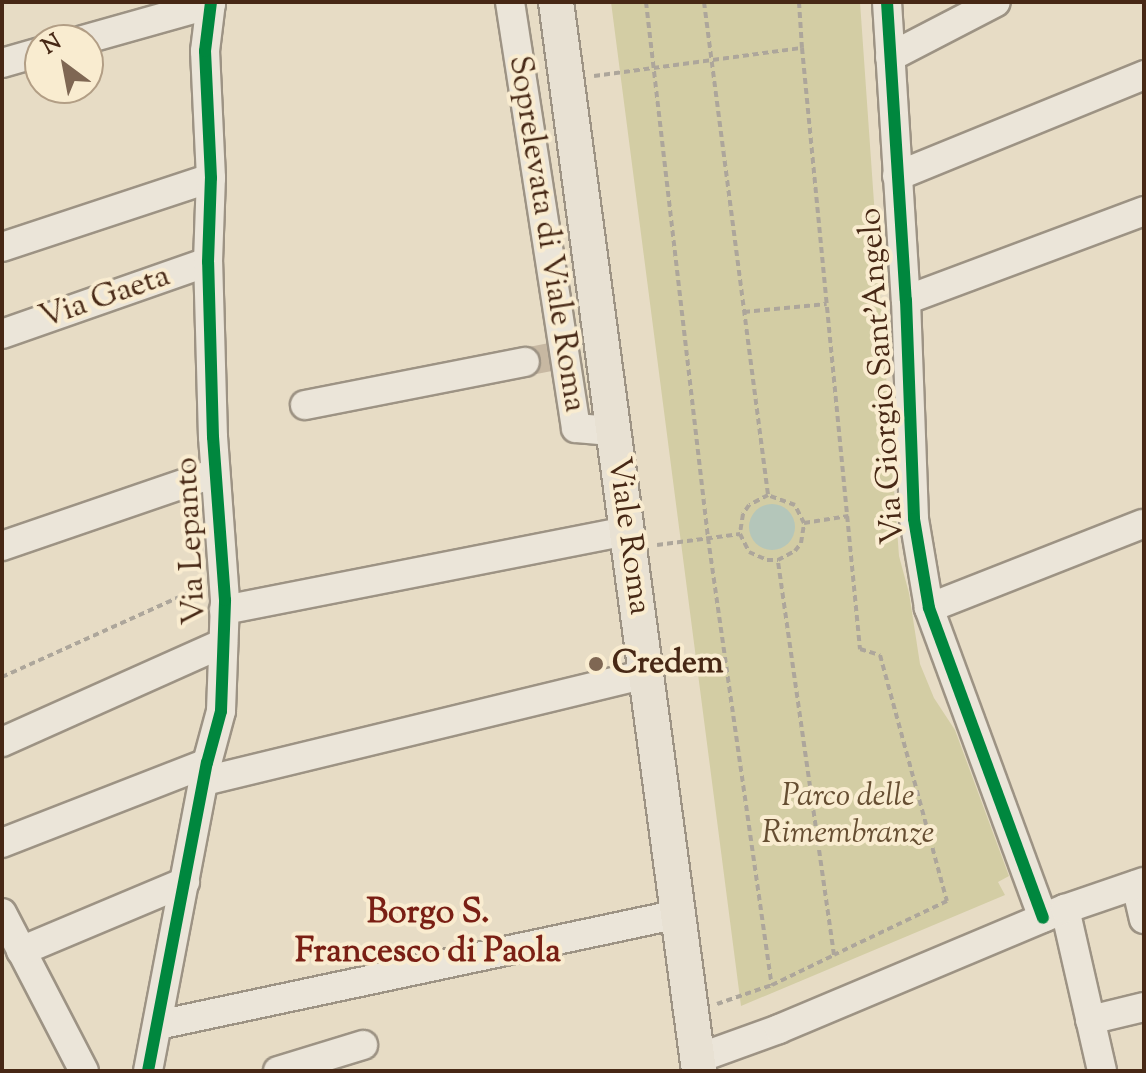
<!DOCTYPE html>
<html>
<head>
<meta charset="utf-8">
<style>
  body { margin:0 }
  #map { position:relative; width:1146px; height:1073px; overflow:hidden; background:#e7dcc5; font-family:"Sorts Mill Goudy",serif }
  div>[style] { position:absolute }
  .green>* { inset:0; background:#d3cda4 }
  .water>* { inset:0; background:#b4c6ba }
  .round { border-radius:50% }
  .minor-tunnel>* { height:28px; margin-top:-14px; transform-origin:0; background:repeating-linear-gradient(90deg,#c7b8a2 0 28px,transparent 0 42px) }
  .path>* { height:4px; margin-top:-2px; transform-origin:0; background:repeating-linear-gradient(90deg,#ada69b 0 6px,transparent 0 10px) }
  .roads { filter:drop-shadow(2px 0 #9d9384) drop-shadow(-2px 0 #9d9384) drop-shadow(0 2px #9d9384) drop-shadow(0 -2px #9d9384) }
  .minor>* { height:28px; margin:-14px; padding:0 14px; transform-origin:14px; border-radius:14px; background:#ebe5d9 }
  .major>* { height:34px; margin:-17px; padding:0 17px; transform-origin:17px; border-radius:17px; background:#e8e1d3 }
  .cycleway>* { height:12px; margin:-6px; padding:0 6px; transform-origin:6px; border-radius:6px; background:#00873e }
  .dots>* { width:22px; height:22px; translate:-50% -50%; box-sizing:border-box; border:4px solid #f9ecd0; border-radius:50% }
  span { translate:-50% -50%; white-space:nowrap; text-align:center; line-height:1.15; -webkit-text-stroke:8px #f9ecd0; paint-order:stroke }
  .street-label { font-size:32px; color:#472815 }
  .poi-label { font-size:32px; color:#472815; font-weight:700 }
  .left { translate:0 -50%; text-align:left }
  .park-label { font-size:32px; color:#664e32; font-style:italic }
  .neighbourhood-label { font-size:34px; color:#7a1f14; font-weight:700 }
  .frame { position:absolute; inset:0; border:4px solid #472815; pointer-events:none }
  .north { position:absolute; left:24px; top:24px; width:80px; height:80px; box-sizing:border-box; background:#f9ecd0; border:2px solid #b29e85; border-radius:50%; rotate:328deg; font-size:22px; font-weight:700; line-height:32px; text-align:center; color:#472815 }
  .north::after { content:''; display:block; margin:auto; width:28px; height:36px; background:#7f6753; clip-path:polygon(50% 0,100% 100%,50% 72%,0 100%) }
</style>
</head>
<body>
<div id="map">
  <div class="green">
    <i style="clip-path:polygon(611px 2px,860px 2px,890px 432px,882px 433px,883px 450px,891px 450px,899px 556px,909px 593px,920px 664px,934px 698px,955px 730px,1009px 876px,998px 882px,1005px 895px,741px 1006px)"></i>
  </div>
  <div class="water">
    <i class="round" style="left:749px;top:504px;width:46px;height:46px"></i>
  </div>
  <div class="minor-tunnel">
    <i style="left:525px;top:362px;width:26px;rotate:-11deg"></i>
  </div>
  <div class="path">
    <i style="left:646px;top:2px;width:540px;rotate:83.4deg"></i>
    <i style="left:708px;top:538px;width:452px;rotate:81.9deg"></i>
    <i style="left:704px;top:2px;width:497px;rotate:82.6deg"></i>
    <i style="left:768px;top:495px;width:21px;rotate:152deg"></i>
    <i style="left:749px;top:505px;width:11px;rotate:124deg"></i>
    <i style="left:743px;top:514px;width:20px;rotate:99deg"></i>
    <i style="left:740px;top:534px;width:20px;rotate:63deg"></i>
    <i style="left:749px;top:552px;width:20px;rotate:24deg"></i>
    <i style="left:767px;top:560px;width:11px"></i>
    <i style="left:778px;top:560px;width:19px;rotate:-28deg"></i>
    <i style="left:795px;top:551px;width:10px;rotate:-53deg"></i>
    <i style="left:801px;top:543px;width:20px;rotate:-81deg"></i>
    <i style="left:804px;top:523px;width:20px;rotate:-117deg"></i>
    <i style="left:795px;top:505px;width:29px;rotate:-160deg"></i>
    <i style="left:799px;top:2px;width:46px;rotate:86.3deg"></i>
    <i style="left:594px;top:76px;width:210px;rotate:-7.7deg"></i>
    <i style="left:802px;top:48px;width:604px;rotate:84.49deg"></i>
    <i style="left:860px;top:649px;width:21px;rotate:17deg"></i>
    <i style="left:880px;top:655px;width:255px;rotate:74.8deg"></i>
    <i style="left:947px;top:901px;width:125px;rotate:154.5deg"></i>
    <i style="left:744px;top:312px;width:83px;rotate:-5.5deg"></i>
    <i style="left:804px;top:523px;width:45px;rotate:-9deg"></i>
    <i style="left:657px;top:545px;width:84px;rotate:-7.5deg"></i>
    <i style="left:2px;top:677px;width:216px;rotate:-24.3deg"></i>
    <i style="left:717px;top:1004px;width:58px;rotate:-19.1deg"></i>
    <i style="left:772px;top:985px;width:69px;rotate:-25.8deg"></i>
    <i style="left:834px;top:955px;width:399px;rotate:-98.1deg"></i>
  </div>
  <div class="roads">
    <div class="minor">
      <i style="left:510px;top:2px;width:431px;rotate:81.2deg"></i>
      <i style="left:576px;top:428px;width:38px;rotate:5deg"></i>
      <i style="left:887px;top:2px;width:299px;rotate:86.4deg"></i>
      <i style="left:906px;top:300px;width:219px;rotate:87.9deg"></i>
      <i style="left:914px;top:519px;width:90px;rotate:80.4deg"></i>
      <i style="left:929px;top:608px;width:330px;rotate:69.8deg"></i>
      <i style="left:83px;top:40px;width:133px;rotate:-15.7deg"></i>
      <i style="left:890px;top:57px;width:119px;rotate:-27.4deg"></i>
      <i style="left:2px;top:63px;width:40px;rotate:-16deg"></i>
      <i style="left:897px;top:176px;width:267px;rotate:-22.2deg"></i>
      <i style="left:2px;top:247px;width:220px;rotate:-18.3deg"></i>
      <i style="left:906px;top:300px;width:254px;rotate:-20.5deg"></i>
      <i style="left:2px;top:334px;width:218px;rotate:-19.3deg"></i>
      <i style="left:305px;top:405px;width:224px;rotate:-11.1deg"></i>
      <i style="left:2px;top:546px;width:225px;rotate:-18.9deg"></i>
      <i style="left:929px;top:608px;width:229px;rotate:-21.5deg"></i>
      <i style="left:224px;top:610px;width:412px;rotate:-11.1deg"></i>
      <i style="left:2px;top:742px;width:242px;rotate:-24.1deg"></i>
      <i style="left:204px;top:781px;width:454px;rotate:-13.6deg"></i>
      <i style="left:2px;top:843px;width:220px;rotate:-21.3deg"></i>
      <i style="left:1136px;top:885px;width:35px;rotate:77deg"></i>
      <i style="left:1065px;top:909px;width:166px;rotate:77.1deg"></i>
      <i style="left:2px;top:913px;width:178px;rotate:62.6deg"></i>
      <i style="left:21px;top:951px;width:178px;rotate:-22.8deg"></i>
      <i style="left:1090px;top:1020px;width:56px;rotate:-13.5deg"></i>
      <i style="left:158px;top:1025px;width:533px;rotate:-12.03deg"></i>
      <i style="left:699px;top:1058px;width:85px;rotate:-19.9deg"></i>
      <i style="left:779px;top:1029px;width:310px;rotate:-22.8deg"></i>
      <i style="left:1065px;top:909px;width:83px;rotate:-18.9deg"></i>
      <i style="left:148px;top:1071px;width:314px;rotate:-79.2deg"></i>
      <i style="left:207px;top:763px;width:54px;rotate:-74.9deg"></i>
      <i style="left:221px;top:711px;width:111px;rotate:-87.9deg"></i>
      <i style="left:225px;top:600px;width:163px;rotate:-94.2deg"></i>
      <i style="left:213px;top:437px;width:175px;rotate:-91.6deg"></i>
      <i style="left:208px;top:262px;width:84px;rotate:-88deg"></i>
      <i style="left:211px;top:178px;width:127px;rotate:-92.7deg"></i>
      <i style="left:205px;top:51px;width:49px;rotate:-83deg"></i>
      <i style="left:278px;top:1071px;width:89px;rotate:-17deg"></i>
    </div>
    <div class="major">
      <i style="left:556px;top:2px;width:1079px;rotate:82.38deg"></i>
    </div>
  </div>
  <div class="cycleway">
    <i style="left:887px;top:2px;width:299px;rotate:86.4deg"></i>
    <i style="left:906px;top:300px;width:219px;rotate:87.9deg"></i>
    <i style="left:914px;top:519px;width:90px;rotate:80.4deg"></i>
    <i style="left:929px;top:608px;width:330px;rotate:69.8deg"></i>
    <i style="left:148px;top:1071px;width:314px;rotate:-79.2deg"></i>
    <i style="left:207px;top:763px;width:54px;rotate:-74.9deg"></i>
    <i style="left:221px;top:711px;width:111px;rotate:-87.9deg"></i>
    <i style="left:225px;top:600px;width:163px;rotate:-94.2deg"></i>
    <i style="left:213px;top:437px;width:175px;rotate:-91.6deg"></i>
    <i style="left:208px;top:262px;width:84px;rotate:-88deg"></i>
    <i style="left:211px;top:178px;width:127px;rotate:-92.7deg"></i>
    <i style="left:205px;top:51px;width:49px;rotate:-83deg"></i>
  </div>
  <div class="dots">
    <i style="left:596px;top:664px;background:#7f6753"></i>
  </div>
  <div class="street-label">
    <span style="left:546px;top:234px;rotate:81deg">Soprelevata di Viale Roma</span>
    <span style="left:105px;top:298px;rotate:-19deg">Via Gaeta</span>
    <span style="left:883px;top:376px;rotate:-94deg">Via Giorgio Sant'Angelo</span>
    <span style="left:628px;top:536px;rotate:82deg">Viale Roma</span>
    <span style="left:192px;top:541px;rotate:-93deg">Via Lepanto</span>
  </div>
  <div class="poi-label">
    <span class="left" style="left:612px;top:664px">Credem</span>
  </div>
  <div class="park-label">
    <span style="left:848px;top:816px">Parco delle<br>Rimembranze</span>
  </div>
  <div class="neighbourhood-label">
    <span style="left:428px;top:933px">Borgo S.<br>Francesco di Paola</span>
  </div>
  <div class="frame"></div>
  <div class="north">N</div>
</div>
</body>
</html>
